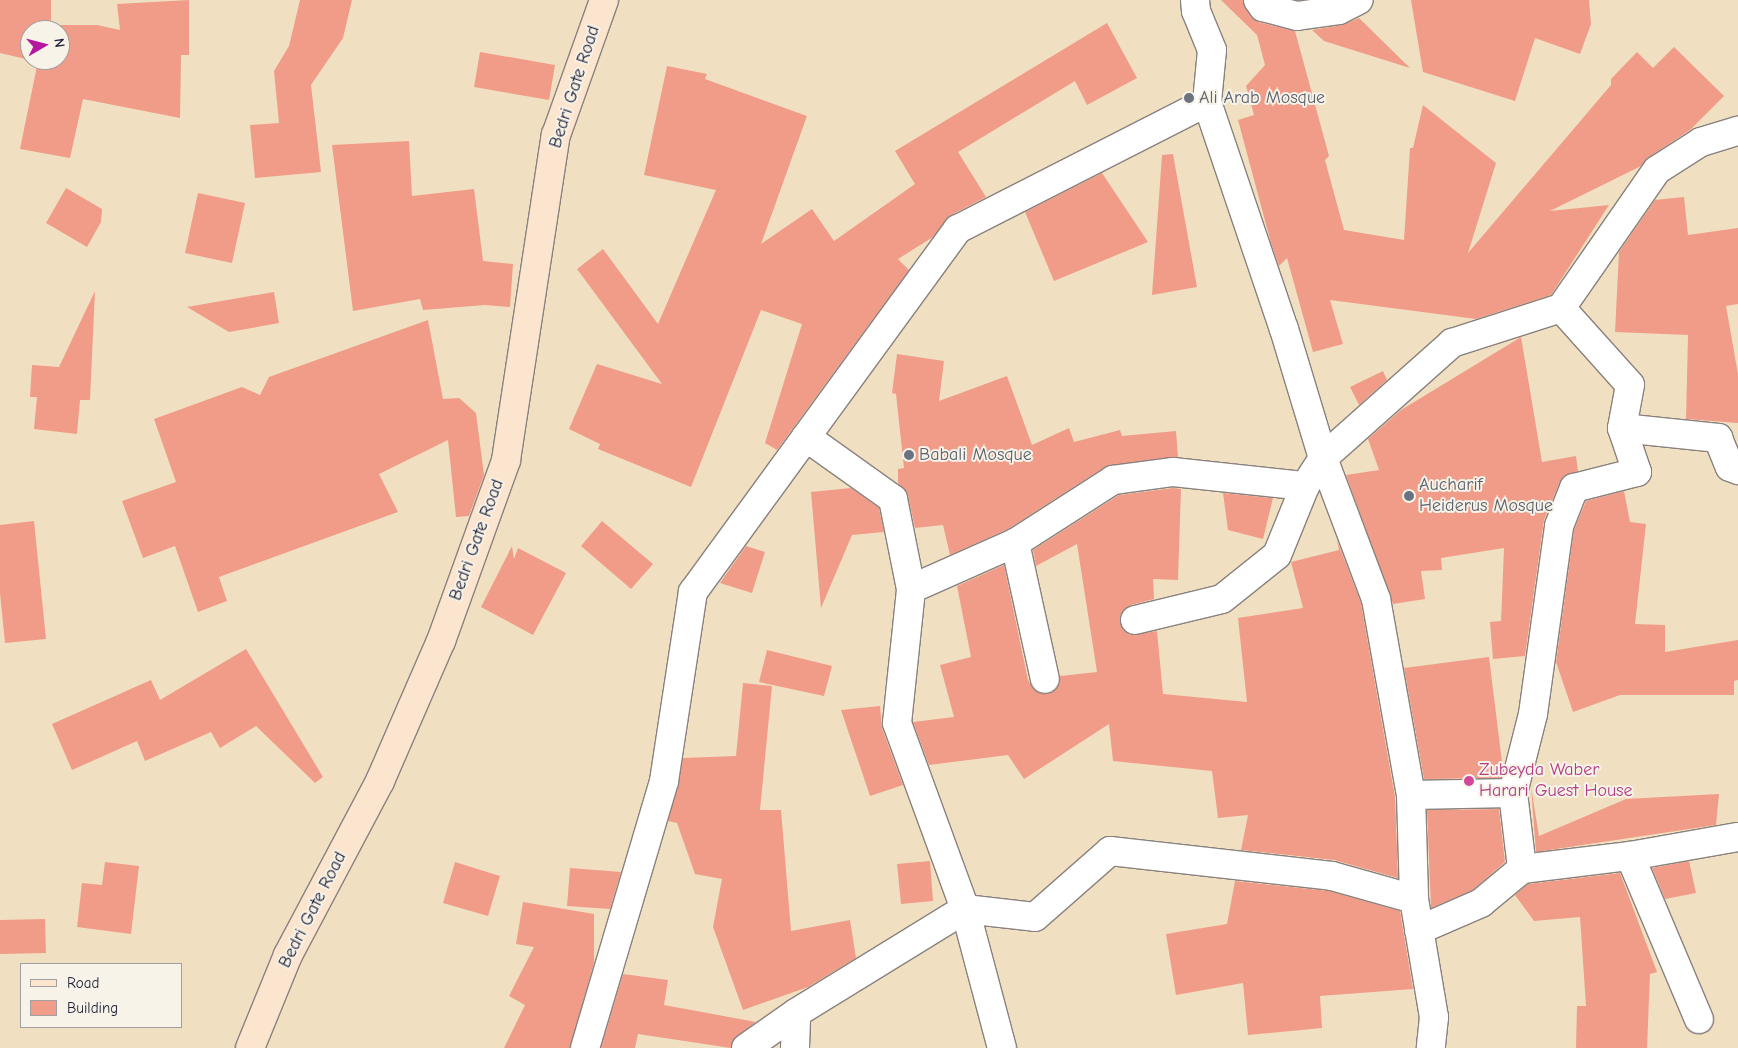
<!DOCTYPE html>
<html>
<head>
<meta charset="utf-8">
<style>
  body { margin:0 }
  #map { position:relative; width:1738px; height:1048px; overflow:hidden; background:#f0e0c1; font-family:"Comic Neue",sans-serif }
  div>[style] { position:absolute }
  .building>* { inset:0; background:#f09c89 }
  .roads { filter:drop-shadow(1px 0 #89817e) drop-shadow(-1px 0 #89817e) drop-shadow(0 1px #89817e) drop-shadow(0 -1px #89817e) }
  .street>* { height:28px; margin:-14px; padding:0 14px; transform-origin:14px; border-radius:14px; background:#fff }
  .secondary>* { height:28px; margin:-14px; padding:0 14px; transform-origin:14px; border-radius:14px; background:#fce5cf }
  .dots>* { width:14px; height:14px; translate:-50% -50%; box-sizing:border-box; border:2px solid #f7f3e8; border-radius:50% }
  span { translate:-50% -50%; white-space:nowrap; text-align:center; line-height:1.15; -webkit-text-stroke:4px #f7f3e8; paint-order:stroke }
  .street-label { font-size:18px; color:#22223b }
  .worship-label { font-size:18px; color:#5b616d }
  .left { translate:0 -50%; text-align:left }
  .hotel-label { font-size:18px; color:#b23c85 }
  .legend { position:absolute; left:20px; top:963px; width:162px; height:65px; box-sizing:border-box; background:#f7f3e8; border:1px solid #a29fa3; margin:0; padding:6px 9px; list-style:none; font-size:15px; color:#22223b }
  .legend li { display:flex; align-items:center; gap:10px; height:25px }
  .legend b { width:25px; border:1px solid #a29fa3 }
  .north { position:absolute; left:20px; top:20px; width:50px; height:50px; box-sizing:border-box; background:#f7f3e8; border:1px solid #a29fa3; border-radius:50%; rotate:82deg; font-size:14px; font-weight:700; line-height:20px; text-align:center; color:#22223b }
  .north::after { content:''; display:block; margin:auto; width:18px; height:22px; background:#b5179e; clip-path:polygon(50% 0,100% 100%,50% 72%,0 100%) }
</style>
</head>
<body>
<div id="map">
  <div class="building">
    <i style="clip-path:polygon(0 0,51px 0,51px 25px,97px 25px,120px 30px,117px 4px,189px 0,189px 55px,181px 55px,180px 118px,83px 99px,70px 158px,20px 149px,38px 61px,32px 60px,60px 60px,60px 30px,30px 30px,30px 60px,0 53px)"></i>
    <i style="clip-path:polygon(300px 0,352px 0,343px 38px,311px 85px,321px 172px,255px 178px,250px 125px,279px 123px,274px 71px,289px 46px)"></i>
    <i style="clip-path:polygon(1221px 0,1243px 0,1250px 16px,1258px 22px,1295px 31px,1329px 156px,1325px 160px,1344px 230px,1404px 240px,1410px 148px,1413px 148px,1423px 105px,1496px 163px,1468px 253px,1611px 85px,1611px 79px,1637px 52px,1653px 68px,1674px 47px,1724px 96px,1690px 130px,1649px 157px,1641px 166px,1550px 211px,1609px 205px,1551px 295px,1476px 319px,1330px 300px,1343px 344px,1313px 352px,1287px 258px,1279px 266px,1271px 243px,1238px 120px,1254px 115px,1246px 86px,1265px 65px,1257px 35px)"></i>
    <i style="clip-path:polygon(1411px 0,1589px 0,1591px 24px,1580px 54px,1535px 38px,1515px 101px,1423px 72px)"></i>
    <i style="clip-path:polygon(1359px 18px,1410px 68px,1324px 41px,1312px 30px,1342px 25px)"></i>
    <i style="clip-path:polygon(1107px 23px,1137px 78px,1087px 105px,1075px 81px,958px 152px,986px 197px,951px 215px,933px 237px,898px 259px,909px 270px,777px 450px,765px 443px,802px 324px,761px 310px,691px 487px,598px 449px,600px 444px,569px 429px,597px 364px,662px 384px,577px 269px,603px 249px,658px 324px,716px 190px,644px 175px,667px 66px,707px 74px,705px 79px,807px 116px,761px 244px,812px 209px,834px 241px,915px 184px,895px 151px)"></i>
    <i style="clip-path:polygon(480px 52px,555px 65px,549px 100px,474px 87px)"></i>
    <i style="clip-path:polygon(409px 141px,412px 196px,474px 189px,483px 261px,513px 264px,510px 307px,485px 305px,423px 310px,420px 299px,353px 311px,332px 145px)"></i>
    <i style="clip-path:polygon(1173px 154px,1197px 287px,1152px 295px,1162px 155px)"></i>
    <i style="clip-path:polygon(1102px 173px,1148px 242px,1054px 281px,1025px 212px)"></i>
    <i style="clip-path:polygon(66px 188px,102px 209px,101px 222px,87px 247px,46px 223px)"></i>
    <i style="clip-path:polygon(198px 193px,245px 203px,232px 263px,185px 253px)"></i>
    <i style="clip-path:polygon(1684px 197px,1688px 235px,1738px 228px,1738px 304px,1726px 306px,1738px 374px,1738px 423px,1686px 419px,1688px 335px,1615px 332px,1619px 252px,1655px 200px)"></i>
    <i style="clip-path:polygon(95px 291px,90px 400px,80px 400px,77px 434px,34px 429px,37px 397px,30px 397px,32px 365px,59px 367px)"></i>
    <i style="clip-path:polygon(274px 292px,279px 323px,229px 332px,187px 307px)"></i>
    <i style="clip-path:polygon(428px 320px,443px 399px,459px 398px,476px 413px,484px 475px,469px 516px,456px 517px,448px 440px,379px 474px,398px 512px,219px 577px,227px 601px,198px 612px,175px 546px,143px 558px,122px 501px,176px 482px,154px 419px,242px 387px,260px 395px,269px 377px)"></i>
    <i style="clip-path:polygon(1521px 337px,1542px 462px,1576px 456px,1578px 471px,1564px 476px,1560px 482px,1544px 520px,1525px 656px,1493px 659px,1490px 622px,1501px 621px,1504px 548px,1441px 558px,1442px 570px,1421px 571px,1425px 599px,1393px 604px,1346px 475px,1379px 470px,1368px 439px,1401px 410px)"></i>
    <i style="clip-path:polygon(897px 354px,944px 361px,939px 401px,1007px 376px,1032px 445px,1069px 428px,1074px 442px,1120px 430px,1122px 436px,1176px 431px,1178px 457px,1105px 467px,1008px 529px,950px 555px,943px 525px,915px 528px,908px 496px,898px 483px,898px 469px,904px 468px,896px 394px,892px 393px)"></i>
    <i style="clip-path:polygon(1383px 371px,1387px 380px,1359px 405px,1350px 387px)"></i>
    <i style="clip-path:polygon(851px 488px,879px 508px,884px 532px,852px 535px,821px 608px,811px 492px)"></i>
    <i style="clip-path:polygon(1173px 488px,1181px 489px,1178px 580px,1153px 579px,1154px 599px,1131px 605px,1120px 616px,1123px 630px,1130px 635px,1157px 631px,1163px 694px,1247px 702px,1238px 618px,1303px 608px,1291px 562px,1339px 550px,1337px 540px,1361px 603px,1395px 797px,1398px 878px,1334px 860px,1241px 850px,1248px 815px,1218px 818px,1212px 771px,1113px 761px,1109px 724px,1024px 779px,1008px 755px,929px 765px,913px 722px,954px 717px,940px 665px,971px 657px,957px 586px,1004px 565px,1028px 680px,1034px 690px,1049px 694px,1060px 684px,1060px 676px,1097px 672px,1077px 544px,1036px 566px,1033px 550px,1119px 495px)"></i>
    <i style="clip-path:polygon(1624px 491px,1630px 522px,1646px 524px,1635px 624px,1665px 625px,1665px 652px,1738px 640px,1738px 680px,1734px 681px,1734px 695px,1620px 695px,1573px 712px,1556px 662px,1574px 530px,1586px 501px)"></i>
    <i style="clip-path:polygon(1223px 493px,1273px 498px,1263px 539px,1228px 530px)"></i>
    <i style="clip-path:polygon(34px 521px,46px 639px,5px 643px,0 593px,0 525px)"></i>
    <i style="clip-path:polygon(602px 521px,653px 564px,631px 589px,581px 546px)"></i>
    <i style="clip-path:polygon(512px 546px,514px 559px,518px 548px,566px 573px,533px 635px,481px 607px)"></i>
    <i style="clip-path:polygon(746px 546px,765px 552px,752px 593px,720px 583px)"></i>
    <i style="clip-path:polygon(246px 649px,323px 777px,315px 783px,256px 726px,220px 748px,211px 732px,145px 761px,137px 741px,72px 770px,52px 724px,151px 680px,160px 700px)"></i>
    <i style="clip-path:polygon(767px 650px,832px 666px,824px 696px,759px 682px)"></i>
    <i style="clip-path:polygon(1489px 657px,1503px 770px,1501px 778px,1424px 779px,1404px 668px)"></i>
    <i style="clip-path:polygon(743px 683px,772px 686px,760px 810px,781px 810px,791px 931px,850px 920px,856px 958px,808px 987px,743px 1010px,713px 927px,722px 879px,695px 874px,677px 823px,668px 821px,683px 758px,736px 756px)"></i>
    <i style="clip-path:polygon(880px 706px,882px 728px,903px 785px,870px 796px,841px 710px)"></i>
    <i style="clip-path:polygon(1531px 787px,1539px 836px,1626px 799px,1719px 794px,1716px 825px,1536px 852px)"></i>
    <i style="clip-path:polygon(1499px 809px,1505px 862px,1473px 890px,1431px 908px,1427px 810px)"></i>
    <i style="clip-path:polygon(930px 861px,933px 901px,901px 904px,897px 864px)"></i>
    <i style="clip-path:polygon(1689px 861px,1696px 893px,1665px 899px,1652px 868px)"></i>
    <i style="clip-path:polygon(105px 862px,139px 866px,131px 934px,77px 927px,82px 883px,102px 885px)"></i>
    <i style="clip-path:polygon(455px 862px,500px 876px,488px 916px,443px 903px)"></i>
    <i style="clip-path:polygon(570px 868px,621px 872px,610px 909px,567px 906px)"></i>
    <i style="clip-path:polygon(1620px 873px,1657px 972px,1650px 974px,1647px 1048px,1576px 1048px,1577px 1006px,1586px 1006px,1580px 917px,1534px 921px,1515px 895px,1528px 884px)"></i>
    <i style="clip-path:polygon(1235px 881px,1329px 891px,1400px 911px,1413px 989px,1320px 996px,1322px 1028px,1248px 1035px,1243px 983px,1176px 995px,1166px 934px,1227px 924px)"></i>
    <i style="clip-path:polygon(523px 902px,594px 914px,594px 963px,570px 1048px,504px 1048px,525px 1005px,509px 996px,534px 947px,516px 944px)"></i>
    <i style="clip-path:polygon(45px 919px,46px 953px,0 954px,0 920px)"></i>
    <i style="clip-path:polygon(623px 974px,668px 980px,664px 1005px,756px 1022px,737px 1036px,731px 1048px,638px 1034px,635px 1048px,601px 1048px)"></i>
  </div>
  <div class="roads">
    <div class="street">
      <i style="left:1195px;top:0;width:11px;rotate:85deg"></i>
      <i style="left:1196px;top:11px;width:42px;rotate:67.7deg"></i>
      <i style="left:1212px;top:50px;width:52px;rotate:95.5deg"></i>
      <i style="left:1207px;top:102px;width:240px;rotate:71.3deg"></i>
      <i style="left:1284px;top:329px;width:135px;rotate:73.2deg"></i>
      <i style="left:1323px;top:458px;width:151px;rotate:69.4deg"></i>
      <i style="left:1376px;top:599px;width:199px;rotate:79.9deg"></i>
      <i style="left:1411px;top:795px;width:104px;rotate:88.3deg"></i>
      <i style="left:1414px;top:899px;width:120px;rotate:80.4deg"></i>
      <i style="left:1434px;top:1017px;width:31px;rotate:96deg"></i>
      <i style="left:1258px;top:0;width:9px;rotate:54deg"></i>
      <i style="left:1263px;top:7px;width:35px;rotate:15deg"></i>
      <i style="left:1297px;top:16px;width:42px;rotate:-8.1deg"></i>
      <i style="left:1339px;top:10px;width:22px;rotate:-27deg"></i>
      <i style="left:1561px;top:308px;width:103px;rotate:48.1deg"></i>
      <i style="left:1630px;top:385px;width:44px;rotate:100.5deg"></i>
      <i style="left:806px;top:437px;width:107px;rotate:35.5deg"></i>
      <i style="left:893px;top:499px;width:92px;rotate:78.7deg"></i>
      <i style="left:1015px;top:543px;width:139px;rotate:77.6deg"></i>
      <i style="left:1135px;top:620px;width:89px;rotate:-13.6deg"></i>
      <i style="left:1222px;top:599px;width:70px;rotate:-38.7deg"></i>
      <i style="left:1277px;top:555px;width:74px;rotate:-67.9deg"></i>
      <i style="left:1513px;top:793px;width:77px;rotate:83.2deg"></i>
      <i style="left:1411px;top:795px;width:102px;rotate:-1.1deg"></i>
      <i style="left:1513px;top:793px;width:81px;rotate:-75.8deg"></i>
      <i style="left:1533px;top:714px;width:190px;rotate:-82.1deg"></i>
      <i style="left:1559px;top:526px;width:41px;rotate:-68.5deg"></i>
      <i style="left:1574px;top:488px;width:65px;rotate:-14.3deg"></i>
      <i style="left:1637px;top:472px;width:46px;rotate:-108.8deg"></i>
      <i style="left:1622px;top:428px;width:97px;rotate:5.9deg"></i>
      <i style="left:1718px;top:438px;width:31px;rotate:68deg"></i>
      <i style="left:1730px;top:467px;width:9px;rotate:21deg"></i>
      <i style="left:1630px;top:856px;width:177px;rotate:67.1deg"></i>
      <i style="left:1419px;top:930px;width:68px;rotate:-23.5deg"></i>
      <i style="left:1481px;top:903px;width:53px;rotate:-39.7deg"></i>
      <i style="left:1522px;top:869px;width:109px;rotate:-6.9deg"></i>
      <i style="left:1630px;top:856px;width:110px;rotate:-10deg"></i>
      <i style="left:585px;top:1048px;width:278px;rotate:-73.5deg"></i>
      <i style="left:664px;top:781px;width:191px;rotate:-81.3deg"></i>
      <i style="left:693px;top:592px;width:449px;rotate:-53.9deg"></i>
      <i style="left:958px;top:229px;width:280px;rotate:-27deg"></i>
      <i style="left:746px;top:1048px;width:61px;rotate:-35deg"></i>
      <i style="left:796px;top:1013px;width:198px;rotate:-31.6deg"></i>
      <i style="left:965px;top:909px;width:70px;rotate:6.5deg"></i>
      <i style="left:1035px;top:917px;width:100px;rotate:-41.3deg"></i>
      <i style="left:1110px;top:851px;width:223px;rotate:6.4deg"></i>
      <i style="left:1332px;top:876px;width:85px;rotate:15.7deg"></i>
      <i style="left:795px;top:1048px;width:35px;rotate:-88deg"></i>
      <i style="left:1002px;top:1048px;width:144px;rotate:-104.9deg"></i>
      <i style="left:965px;top:909px;width:198px;rotate:-110.1deg"></i>
      <i style="left:897px;top:723px;width:135px;rotate:-84deg"></i>
      <i style="left:911px;top:589px;width:114px;rotate:-23.9deg"></i>
      <i style="left:1015px;top:543px;width:117px;rotate:-32.7deg"></i>
      <i style="left:1113px;top:480px;width:61px;rotate:-7.6deg"></i>
      <i style="left:1173px;top:472px;width:133px;rotate:6.1deg"></i>
      <i style="left:1305px;top:486px;width:33px;rotate:-57deg"></i>
      <i style="left:1323px;top:458px;width:173px;rotate:-41.7deg"></i>
      <i style="left:1452px;top:343px;width:114px;rotate:-17.8deg"></i>
      <i style="left:1561px;top:308px;width:168px;rotate:-55.2deg"></i>
      <i style="left:1657px;top:170px;width:52px;rotate:-32.5deg"></i>
      <i style="left:1701px;top:142px;width:39px;rotate:-17deg"></i>
    </div>
    <div class="secondary">
      <i style="left:250px;top:1048px;width:100px;rotate:-67.8deg"></i>
      <i style="left:288px;top:955px;width:197px;rotate:-62.1deg"></i>
      <i style="left:380px;top:781px;width:153px;rotate:-66.5deg"></i>
      <i style="left:441px;top:641px;width:192px;rotate:-70.2deg"></i>
      <i style="left:506px;top:460px;width:329px;rotate:-81.3deg"></i>
      <i style="left:556px;top:135px;width:143px;rotate:-70.4deg"></i>
    </div>
  </div>
  <div class="dots">
    <i style="left:1189px;top:98px;background:#6b7280"></i>
    <i style="left:909px;top:455px;background:#6b7280"></i>
    <i style="left:1409px;top:496px;background:#6b7280"></i>
    <i style="left:1469px;top:781px;background:#d1479c"></i>
  </div>
  <div class="street-label">
    <span style="left:575px;top:87px;rotate:-72deg">Bedri Gate Road</span>
    <span style="left:477px;top:540px;rotate:-70deg">Bedri Gate Road</span>
    <span style="left:313px;top:910px;rotate:-63deg">Bedri Gate Road</span>
  </div>
  <div class="worship-label">
    <span class="left" style="left:1199px;top:98px">Ali Arab Mosque</span>
    <span class="left" style="left:919px;top:455px">Babali Mosque</span>
    <span class="left" style="left:1419px;top:496px">Aucharif<br>Heiderus Mosque</span>
  </div>
  <div class="hotel-label">
    <span class="left" style="left:1479px;top:781px">Zubeyda Waber<br>Harari Guest House</span>
  </div>
  <ul class="legend">
  <li><b style="height:6px;background:#fce5cf"></b>Road</li>
  <li><b style="height:14px;background:#f09c89"></b>Building</li>
  </ul>
  <div class="north">N</div>
</div>
</body>
</html>
